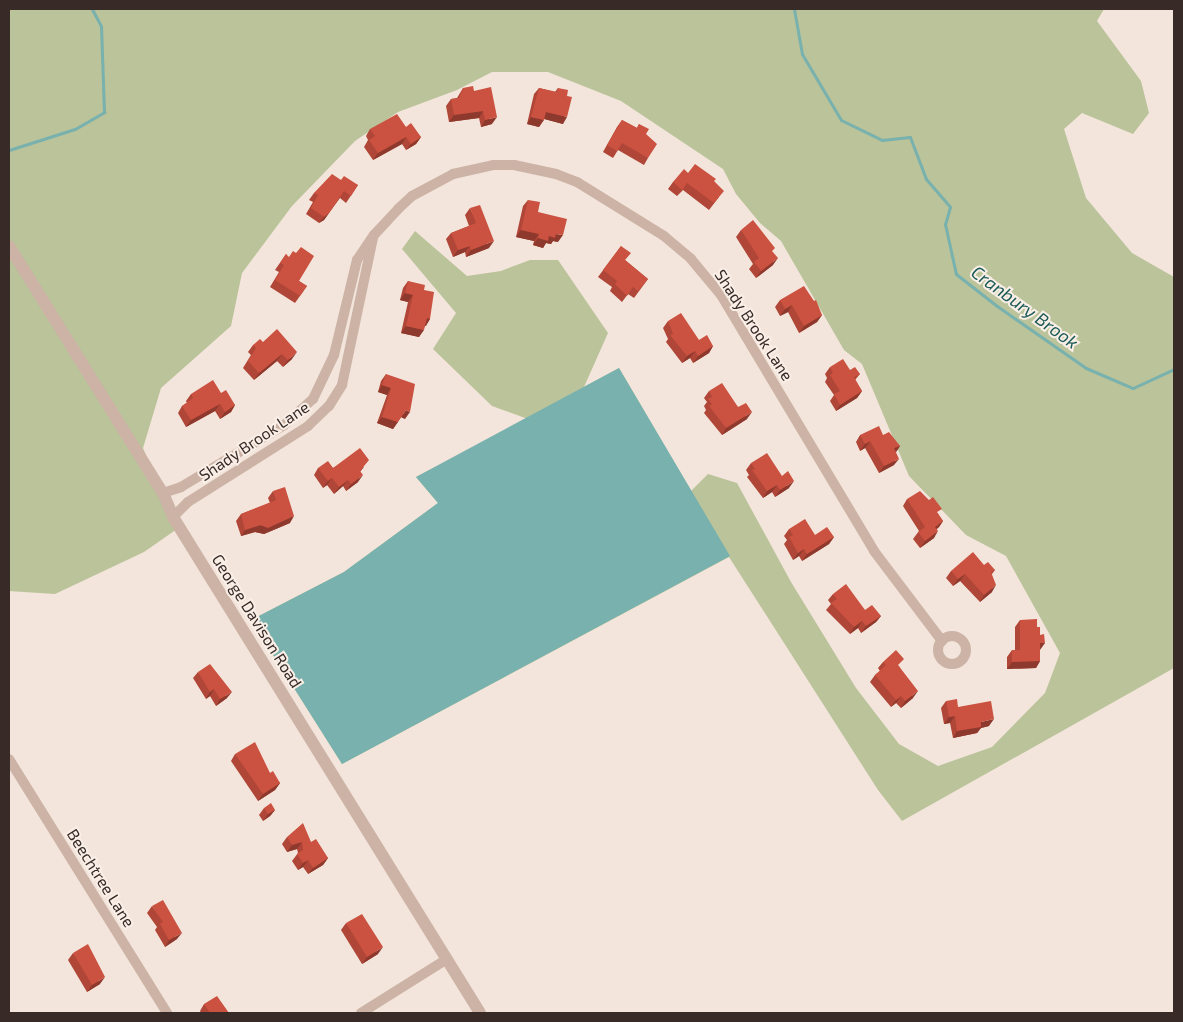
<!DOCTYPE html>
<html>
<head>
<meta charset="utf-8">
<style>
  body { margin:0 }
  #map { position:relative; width:1183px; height:1022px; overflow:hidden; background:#f3e5db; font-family:"Exo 2",sans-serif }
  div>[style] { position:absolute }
  .green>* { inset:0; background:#bac39a }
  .water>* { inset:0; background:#78b1ad }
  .stream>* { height:3px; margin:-1.5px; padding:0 1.5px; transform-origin:1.5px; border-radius:1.5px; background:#78b1ad }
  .minor>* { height:10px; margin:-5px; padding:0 5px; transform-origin:5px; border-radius:5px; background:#ccb3a6 }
  .minor>.ring { margin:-5px; padding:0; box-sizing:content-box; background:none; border:10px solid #ccb3a6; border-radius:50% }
  .tertiary>* { height:12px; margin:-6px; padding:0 6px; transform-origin:6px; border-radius:6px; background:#ccb3a6 }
  .wall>* { inset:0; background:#af4637 }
  .shaded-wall>* { inset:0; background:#8e392d }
  .building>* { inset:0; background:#cb5140 }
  span { translate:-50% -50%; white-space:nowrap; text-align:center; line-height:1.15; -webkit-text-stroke:4px #faefe7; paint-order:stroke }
  .street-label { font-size:16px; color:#372a27 }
  .water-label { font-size:18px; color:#1b5b57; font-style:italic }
  .frame { position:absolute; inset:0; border:10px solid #372a27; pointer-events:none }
</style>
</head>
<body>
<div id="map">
  <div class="green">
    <i style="clip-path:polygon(9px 9px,1104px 9px,1097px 21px,1141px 81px,1149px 113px,1133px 134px,1082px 113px,1064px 129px,1086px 198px,1132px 253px,1174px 277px,1174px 668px,902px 821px,878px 790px,729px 557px,342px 764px,251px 620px,344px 572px,438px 503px,416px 477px,528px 419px,492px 406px,433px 349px,456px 313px,402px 249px,415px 231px,467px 276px,501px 271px,530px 260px,558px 260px,608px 333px,584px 387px,619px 368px,691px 491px,708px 474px,737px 483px,791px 582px,856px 688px,899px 744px,938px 766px,992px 747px,1045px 693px,1060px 653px,1006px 556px,966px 535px,909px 476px,862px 364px,844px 350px,781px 241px,760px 223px,736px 194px,723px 169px,621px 101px,548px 72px,492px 72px,457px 90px,398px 112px,355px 141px,292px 206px,242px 273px,231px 326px,161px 388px,143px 448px,177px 529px,144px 552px,55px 594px,9px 591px)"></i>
  </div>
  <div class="water">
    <i style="clip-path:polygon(619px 368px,730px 556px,342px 764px,251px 620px,344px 572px,438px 503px,416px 477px)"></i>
  </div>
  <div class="stream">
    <i style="left:794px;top:9px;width:46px;rotate:79.9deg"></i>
    <i style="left:802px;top:54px;width:77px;rotate:59.4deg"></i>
    <i style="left:841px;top:120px;width:46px;rotate:26deg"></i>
    <i style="left:882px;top:140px;width:28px;rotate:-6deg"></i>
    <i style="left:910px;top:137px;width:45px;rotate:69.1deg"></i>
    <i style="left:926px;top:179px;width:37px;rotate:49deg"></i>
    <i style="left:950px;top:207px;width:18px;rotate:106deg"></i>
    <i style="left:945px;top:224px;width:51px;rotate:77.6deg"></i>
    <i style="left:956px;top:274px;width:52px;rotate:38deg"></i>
    <i style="left:997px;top:306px;width:108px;rotate:34.9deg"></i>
    <i style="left:1086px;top:368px;width:51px;rotate:23.1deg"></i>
    <i style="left:1133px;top:388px;width:45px;rotate:-24.9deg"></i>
    <i style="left:9px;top:150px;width:69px;rotate:-17.7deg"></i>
    <i style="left:75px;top:129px;width:34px;rotate:-30deg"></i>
    <i style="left:104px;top:112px;width:86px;rotate:-92deg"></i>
    <i style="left:101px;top:26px;width:19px;rotate:-118deg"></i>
  </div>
  <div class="minor">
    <i style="left:163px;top:493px;width:19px;rotate:-18deg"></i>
    <i style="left:181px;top:487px;width:120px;rotate:-31deg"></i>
    <i style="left:284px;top:425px;width:39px;rotate:-42deg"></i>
    <i style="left:313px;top:399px;width:49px;rotate:-64.5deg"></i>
    <i style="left:334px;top:355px;width:98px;rotate:-76.4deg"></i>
    <i style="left:357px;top:260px;width:30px;rotate:-56deg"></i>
    <i style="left:374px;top:235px;width:35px;rotate:-47deg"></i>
    <i style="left:398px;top:209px;width:19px;rotate:-43deg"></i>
    <i style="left:412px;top:196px;width:47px;rotate:-28.2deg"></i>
    <i style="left:453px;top:174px;width:42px;rotate:-12.4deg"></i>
    <i style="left:494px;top:165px;width:20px"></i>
    <i style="left:514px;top:165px;width:43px;rotate:12.1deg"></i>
    <i style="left:556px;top:174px;width:22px;rotate:21deg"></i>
    <i style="left:577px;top:182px;width:102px;rotate:31.8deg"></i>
    <i style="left:664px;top:236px;width:35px;rotate:40deg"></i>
    <i style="left:691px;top:259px;width:47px;rotate:50.2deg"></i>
    <i style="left:721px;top:295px;width:298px;rotate:59.1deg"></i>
    <i style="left:874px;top:551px;width:113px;rotate:52.9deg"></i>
    <i style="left:173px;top:517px;width:21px;rotate:-45deg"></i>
    <i style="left:188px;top:502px;width:142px;rotate:-32.3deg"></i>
    <i style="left:308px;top:426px;width:29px;rotate:-44deg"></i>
    <i style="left:329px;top:406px;width:25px;rotate:-58deg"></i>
    <i style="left:342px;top:385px;width:150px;rotate:-78.1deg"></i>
    <i class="ring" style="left:938px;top:636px;width:18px;height:18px"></i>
    <i style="left:9px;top:759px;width:299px;rotate:58.1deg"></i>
    <i style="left:361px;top:1013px;width:102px;rotate:-32.1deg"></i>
  </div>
  <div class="tertiary">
    <i style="left:9px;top:246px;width:291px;rotate:58.1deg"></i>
    <i style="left:163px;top:493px;width:26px;rotate:67deg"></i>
    <i style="left:173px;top:517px;width:583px;rotate:58.24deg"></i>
  </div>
  <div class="wall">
    <i style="clip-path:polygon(463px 88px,474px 91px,492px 124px,481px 127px,479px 118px,449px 122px,446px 106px,451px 99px,457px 98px)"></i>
    <i style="clip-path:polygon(539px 88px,555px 92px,558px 88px,567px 96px,563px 124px,544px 119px,539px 127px,527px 124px,534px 94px)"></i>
    <i style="clip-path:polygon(622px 120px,637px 128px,639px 124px,646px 134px,648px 158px,644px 165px,618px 150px,613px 158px,603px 152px,617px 127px)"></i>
    <i style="clip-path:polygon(406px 127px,421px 137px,416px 144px,406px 150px,402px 144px,373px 160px,364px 147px,368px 140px,366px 136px,370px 129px)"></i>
    <i style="clip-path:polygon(688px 173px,714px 181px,719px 197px,709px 210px,683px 190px,677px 196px,668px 189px,673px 182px)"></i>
    <i style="clip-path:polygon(341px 180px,358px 185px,346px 203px,340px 198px,324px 220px,319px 223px,306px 214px,313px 202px,309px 200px,314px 193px)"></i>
    <i style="clip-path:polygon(528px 200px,538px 212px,558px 242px,553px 241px,551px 244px,546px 243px,543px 248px,533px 245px,534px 241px,516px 237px,523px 206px)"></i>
    <i style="clip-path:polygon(470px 208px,489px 248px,466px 257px,465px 252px,453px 257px,446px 239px,451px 233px,469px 226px,465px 215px)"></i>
    <i style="clip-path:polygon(741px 230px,772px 251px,773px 265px,756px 278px,749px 269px,753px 264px,736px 237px)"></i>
    <i style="clip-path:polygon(621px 246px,625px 260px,648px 279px,634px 298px,628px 294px,622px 302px,610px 291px,612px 287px,598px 277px)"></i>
    <i style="clip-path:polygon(286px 254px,299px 281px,307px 286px,295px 303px,270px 287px,279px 272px,275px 270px)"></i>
    <i style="clip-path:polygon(408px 281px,424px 290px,430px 319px,425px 326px,419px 337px,401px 333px,408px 302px,400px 300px,403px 288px)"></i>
    <i style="clip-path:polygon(780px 300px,822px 315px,817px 322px,799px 333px,788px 312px,780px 316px,775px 307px)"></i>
    <i style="clip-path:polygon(668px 321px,699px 340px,713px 346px,709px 353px,693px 363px,690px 358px,682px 363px,666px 342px,668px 339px,663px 328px)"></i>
    <i style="clip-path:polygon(263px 342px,292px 359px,283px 367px,277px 361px,254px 380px,243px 368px,251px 355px,248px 352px,253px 345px)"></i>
    <i style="clip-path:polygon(830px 367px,850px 370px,860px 374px,855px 380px,862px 391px,857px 398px,836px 411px,830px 401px,834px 395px,825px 382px,827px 378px,825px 374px)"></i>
    <i style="clip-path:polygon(386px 374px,405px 419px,401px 417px,393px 429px,377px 423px,387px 395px,378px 392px,381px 381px)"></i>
    <i style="clip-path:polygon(709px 391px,738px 407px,747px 419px,722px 435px,704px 413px,706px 410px,704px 406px,707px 402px,704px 398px)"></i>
    <i style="clip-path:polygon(221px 393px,235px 405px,231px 412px,220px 419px,215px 411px,186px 427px,178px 413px,182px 406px,187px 403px,186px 401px,191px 394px)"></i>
    <i style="clip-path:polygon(860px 435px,883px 435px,900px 446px,896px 452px,894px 465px,879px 473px,865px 448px,860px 451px,856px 442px)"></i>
    <i style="clip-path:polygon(751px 463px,789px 488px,775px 497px,772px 492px,763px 498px,747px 477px,749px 475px,746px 470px)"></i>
    <i style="clip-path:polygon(364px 467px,360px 472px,358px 482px,346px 491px,343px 486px,334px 494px,327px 485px,323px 488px,314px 475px,318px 468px)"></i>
    <i style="clip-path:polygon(273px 491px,290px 523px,264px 534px,255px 532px,241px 536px,236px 521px,241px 514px,270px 503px,268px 498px)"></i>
    <i style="clip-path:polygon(907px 499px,938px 514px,943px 521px,939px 527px,937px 529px,934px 538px,920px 548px,913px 539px,919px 531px,903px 506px)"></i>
    <i style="clip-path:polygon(789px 529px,815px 535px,834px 537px,829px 544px,802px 561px,799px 556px,793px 560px,784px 544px,787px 540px,784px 536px)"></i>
    <i style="clip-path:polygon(984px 565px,995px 570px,992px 574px,992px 592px,980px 602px,960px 581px,953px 586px,946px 578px,951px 571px)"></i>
    <i style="clip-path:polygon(833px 594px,865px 610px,881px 616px,876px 622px,861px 633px,858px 628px,850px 634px,826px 610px,831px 604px,828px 600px)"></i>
    <i style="clip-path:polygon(1020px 620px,1037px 627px,1040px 661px,1036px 668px,1007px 669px,1007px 657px,1012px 650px,1015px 650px,1015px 627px)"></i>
    <i style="clip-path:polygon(883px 662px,899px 666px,913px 698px,901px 708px,896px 703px,891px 707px,870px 682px,875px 675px,880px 671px,878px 668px)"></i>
    <i style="clip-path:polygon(198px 672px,227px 698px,216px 706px,210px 696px,206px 699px,193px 678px)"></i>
    <i style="clip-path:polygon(946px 701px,958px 707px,989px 726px,981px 728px,977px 733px,953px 738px,950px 723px,944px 724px,941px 708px)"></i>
    <i style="clip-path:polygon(235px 754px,270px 773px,280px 783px,275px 790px,258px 801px,231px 761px)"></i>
    <i style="clip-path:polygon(264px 808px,275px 810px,270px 816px,263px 821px,259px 815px)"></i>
    <i style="clip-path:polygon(287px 837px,311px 842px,328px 858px,323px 865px,308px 874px,303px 867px,298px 870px,292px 861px,298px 853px,297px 849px,287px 852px,282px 844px)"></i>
    <i style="clip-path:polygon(152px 906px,177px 939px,165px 947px,155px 930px,157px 927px,147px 913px)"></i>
    <i style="clip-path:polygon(346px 923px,378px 954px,362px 964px,341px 930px)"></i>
    <i style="clip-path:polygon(73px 953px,100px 984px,87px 992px,68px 960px)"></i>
    <i style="clip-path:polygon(204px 1004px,229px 1013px,201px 1013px,200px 1011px)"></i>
  </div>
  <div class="shaded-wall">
    <i style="clip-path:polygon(483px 111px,479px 118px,449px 122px,454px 115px)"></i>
    <i style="clip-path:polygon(546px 112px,567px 117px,563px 124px,541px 118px)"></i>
    <i style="clip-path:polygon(497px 117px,492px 124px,481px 127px,485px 120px)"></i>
    <i style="clip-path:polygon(531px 117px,544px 120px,539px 127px,527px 124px)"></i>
    <i style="clip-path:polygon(406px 137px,402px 144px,373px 160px,378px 153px)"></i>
    <i style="clip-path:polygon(421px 137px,416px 144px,406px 150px,411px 144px)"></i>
    <i style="clip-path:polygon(329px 213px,324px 220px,319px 223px,324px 217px)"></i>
    <i style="clip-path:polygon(521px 230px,539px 234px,534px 241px,516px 237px)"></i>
    <i style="clip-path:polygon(556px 234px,563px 235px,558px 242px,553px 241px,551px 244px,546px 243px,543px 248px,533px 245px,538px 238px)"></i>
    <i style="clip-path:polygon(494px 241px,489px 248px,466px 257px,471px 250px)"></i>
    <i style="clip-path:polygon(470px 246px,465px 252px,453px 257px,458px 250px)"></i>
    <i style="clip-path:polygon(778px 258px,773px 265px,756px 278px,761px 271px)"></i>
    <i style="clip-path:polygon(405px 293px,413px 295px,408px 302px,400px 300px)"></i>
    <i style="clip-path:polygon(792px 305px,788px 312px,780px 316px,785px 309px)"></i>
    <i style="clip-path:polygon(822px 315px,817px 322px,799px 333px,804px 326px)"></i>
    <i style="clip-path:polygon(427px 318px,430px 319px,426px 326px,422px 325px)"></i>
    <i style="clip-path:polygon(406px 326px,424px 330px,419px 337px,401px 333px)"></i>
    <i style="clip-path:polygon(713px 346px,709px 353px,693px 363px,698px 356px)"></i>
    <i style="clip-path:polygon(695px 351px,690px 358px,682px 363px,687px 356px)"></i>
    <i style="clip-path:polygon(297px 352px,292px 359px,283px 367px,288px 360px)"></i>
    <i style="clip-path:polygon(282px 354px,277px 361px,254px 380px,259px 373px)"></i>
    <i style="clip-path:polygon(382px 385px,391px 388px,387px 395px,378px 392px)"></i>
    <i style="clip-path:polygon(862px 391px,857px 398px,836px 411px,840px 405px)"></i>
    <i style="clip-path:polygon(220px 404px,215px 411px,186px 427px,191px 420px)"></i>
    <i style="clip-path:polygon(235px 405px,231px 412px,220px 419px,225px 412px)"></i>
    <i style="clip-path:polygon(406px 410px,410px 412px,405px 419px,401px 417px)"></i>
    <i style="clip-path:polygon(752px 412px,747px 419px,722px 435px,726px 428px)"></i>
    <i style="clip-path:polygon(382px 417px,398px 422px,393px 429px,377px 423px)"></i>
    <i style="clip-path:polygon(870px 441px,865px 448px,860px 451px,865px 444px)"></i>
    <i style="clip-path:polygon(900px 446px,896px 452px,894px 448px)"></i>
    <i style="clip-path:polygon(899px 459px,894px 465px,879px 473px,884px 466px)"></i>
    <i style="clip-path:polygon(363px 475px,358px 482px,346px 491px,351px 484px)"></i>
    <i style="clip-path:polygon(332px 478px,327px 485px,323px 488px,328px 481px)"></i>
    <i style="clip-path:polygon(348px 480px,343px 486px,334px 494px,339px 487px)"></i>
    <i style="clip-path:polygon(794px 481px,789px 488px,775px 497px,780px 490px)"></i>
    <i style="clip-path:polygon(777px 485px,772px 492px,763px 498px,767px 491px)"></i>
    <i style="clip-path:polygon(294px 516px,290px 523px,264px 534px,255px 532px,241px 536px,245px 530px)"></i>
    <i style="clip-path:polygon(943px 521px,939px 527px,930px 533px,935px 527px)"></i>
    <i style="clip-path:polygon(938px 531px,934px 538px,920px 548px,925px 541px)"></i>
    <i style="clip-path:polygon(834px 537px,829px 544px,802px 561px,807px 554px)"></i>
    <i style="clip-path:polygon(804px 549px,799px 556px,793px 560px,798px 553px)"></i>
    <i style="clip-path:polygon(965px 574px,960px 581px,953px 586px,958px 579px)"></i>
    <i style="clip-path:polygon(996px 585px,992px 592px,980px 602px,984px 595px)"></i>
    <i style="clip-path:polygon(881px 616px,876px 622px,861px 633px,866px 626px)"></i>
    <i style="clip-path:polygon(862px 621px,858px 628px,850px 634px,854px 627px)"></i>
    <i style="clip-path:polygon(1040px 643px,1045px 643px,1040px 650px)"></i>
    <i style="clip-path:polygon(1040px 661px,1036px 668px,1007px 669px,1012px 662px)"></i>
    <i style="clip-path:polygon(214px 689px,210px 696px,206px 699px,210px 692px)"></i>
    <i style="clip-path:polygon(918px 691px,913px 698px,901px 708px,905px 701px)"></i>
    <i style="clip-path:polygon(232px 692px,227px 698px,216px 706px,220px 699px)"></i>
    <i style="clip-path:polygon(901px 696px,896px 703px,891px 707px,896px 700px)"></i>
    <i style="clip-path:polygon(955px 716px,950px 723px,944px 724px,949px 717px)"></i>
    <i style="clip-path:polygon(994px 719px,989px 726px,981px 728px,977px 733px,953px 738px,957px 731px,981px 722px)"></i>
    <i style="clip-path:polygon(280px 783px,275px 790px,258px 801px,263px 794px)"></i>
    <i style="clip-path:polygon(275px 810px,270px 816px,263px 821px,268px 814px)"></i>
    <i style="clip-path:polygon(302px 842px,297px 849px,287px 852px,292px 845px)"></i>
    <i style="clip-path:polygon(328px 858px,323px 865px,308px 874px,313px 868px)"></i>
    <i style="clip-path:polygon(308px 860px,303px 867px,298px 870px,303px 863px)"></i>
    <i style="clip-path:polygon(182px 933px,177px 939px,165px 947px,169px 940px)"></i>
    <i style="clip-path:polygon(383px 947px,378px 954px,362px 964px,367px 957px)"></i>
    <i style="clip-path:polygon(105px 977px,100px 984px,87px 992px,92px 985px)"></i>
  </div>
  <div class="building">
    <i style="clip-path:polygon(473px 86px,474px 91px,491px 87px,497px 117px,485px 120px,483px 111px,454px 115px,451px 99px,459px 98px,463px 88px)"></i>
    <i style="clip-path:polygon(539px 88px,557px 92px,558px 88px,568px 90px,567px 96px,572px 97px,567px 117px,546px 112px,544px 120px,531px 117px)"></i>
    <i style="clip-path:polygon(397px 114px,406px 127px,411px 123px,421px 137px,411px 144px,406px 137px,378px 153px,369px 140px,375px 136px,370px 129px)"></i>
    <i style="clip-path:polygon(622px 120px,637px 128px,639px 124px,649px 129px,646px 134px,657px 144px,648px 158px,622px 143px,617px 151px,607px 145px)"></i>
    <i style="clip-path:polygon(695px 164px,716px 179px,714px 181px,724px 191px,714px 203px,687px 183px,682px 190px,673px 182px,684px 169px,688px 173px)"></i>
    <i style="clip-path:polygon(332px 174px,341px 180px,344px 176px,358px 185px,351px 196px,344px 191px,329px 213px,324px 217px,311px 208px,318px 195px,314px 193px)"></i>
    <i style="clip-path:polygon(528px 200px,540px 202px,538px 212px,567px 219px,563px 235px,556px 234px,555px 238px,549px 236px,548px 241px,538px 238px,539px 234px,521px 230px)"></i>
    <i style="clip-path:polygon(480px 205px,494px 241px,471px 250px,470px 246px,458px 250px,451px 233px,476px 223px,470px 208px)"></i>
    <i style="clip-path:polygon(753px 220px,775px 248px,772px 251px,778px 258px,761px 271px,754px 262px,759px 258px,741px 230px)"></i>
    <i style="clip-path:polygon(621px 246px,631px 253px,625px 260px,648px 279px,638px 291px,633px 287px,627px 296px,615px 284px,617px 281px,603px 270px)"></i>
    <i style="clip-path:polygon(301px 247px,314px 256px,299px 281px,307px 286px,300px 296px,275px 280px,284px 265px,280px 263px,286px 254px,289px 257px,293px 251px,296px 253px)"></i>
    <i style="clip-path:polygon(408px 281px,425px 285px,424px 290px,434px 292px,430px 319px,427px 318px,424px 330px,406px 326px,413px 295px,405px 293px)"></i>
    <i style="clip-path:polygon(804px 286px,814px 301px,816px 300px,822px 315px,804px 326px,792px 305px,785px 309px,780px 300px)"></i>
    <i style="clip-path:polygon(681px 313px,699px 340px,707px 335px,713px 346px,698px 356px,695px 351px,687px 356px,670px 335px,673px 334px,668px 321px)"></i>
    <i style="clip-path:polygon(277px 329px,297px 352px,288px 360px,282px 354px,259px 373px,248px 361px,256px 348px,253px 345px,260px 339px,263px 342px)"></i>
    <i style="clip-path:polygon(843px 359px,850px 370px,855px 367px,860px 374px,854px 377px,862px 391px,840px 405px,834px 394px,840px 391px,830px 375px,833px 373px,830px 367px)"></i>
    <i style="clip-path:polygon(386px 374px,415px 384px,410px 412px,406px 410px,398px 422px,382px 417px,391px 388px,382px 385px)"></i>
    <i style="clip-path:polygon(213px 380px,221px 393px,226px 390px,235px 405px,225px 412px,220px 404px,191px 420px,182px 406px,193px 398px,191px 394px)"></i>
    <i style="clip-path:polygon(722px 383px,738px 407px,746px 403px,752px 412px,726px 428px,709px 406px,712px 404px,708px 399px,712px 397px,709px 391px)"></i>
    <i style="clip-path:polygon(879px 426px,883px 435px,889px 432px,900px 446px,894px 448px,899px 459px,884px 466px,870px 441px,865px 444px,860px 435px)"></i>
    <i style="clip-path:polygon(360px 448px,369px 460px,360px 471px,363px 475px,351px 484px,348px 480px,339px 487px,332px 478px,328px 481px,318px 468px,328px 461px,333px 468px)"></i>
    <i style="clip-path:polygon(767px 453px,782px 476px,788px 471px,794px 481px,780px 490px,777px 485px,767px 491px,752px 470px,755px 469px,751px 463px)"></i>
    <i style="clip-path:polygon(285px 487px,294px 516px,268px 528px,260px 525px,245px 530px,241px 514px,276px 500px,273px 491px)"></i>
    <i style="clip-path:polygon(920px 491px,929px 500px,933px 497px,942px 509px,937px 512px,943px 521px,935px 527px,938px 531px,925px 541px,918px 532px,925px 527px,907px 499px)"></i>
    <i style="clip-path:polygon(805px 519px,815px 535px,827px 527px,834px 537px,807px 554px,804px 549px,798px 553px,789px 537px,793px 535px,789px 529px)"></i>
    <i style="clip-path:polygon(973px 552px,984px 565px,988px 562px,995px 570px,991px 572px,996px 585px,984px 595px,965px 574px,958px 579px,951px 571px)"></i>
    <i style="clip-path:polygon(846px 584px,865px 610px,872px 605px,881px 616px,866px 626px,862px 621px,854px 627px,831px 603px,837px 599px,833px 594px)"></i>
    <i style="clip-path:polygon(1037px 619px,1037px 627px,1040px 627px,1040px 635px,1044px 634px,1045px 643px,1040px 643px,1040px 661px,1012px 662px,1012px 650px,1020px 650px,1020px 620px)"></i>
    <i style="clip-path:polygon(896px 650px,904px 659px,898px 665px,918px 691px,905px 701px,901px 696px,896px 700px,875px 675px,886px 665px,883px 662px)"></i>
    <i style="clip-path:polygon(210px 664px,232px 692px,220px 699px,214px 689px,210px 692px,198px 672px)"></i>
    <i style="clip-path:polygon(957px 699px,958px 707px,991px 701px,994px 719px,981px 722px,981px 727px,957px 731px,955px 716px,949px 717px,946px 701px)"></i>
    <i style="clip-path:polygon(255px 742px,270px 773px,273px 771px,280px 783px,263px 794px,235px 754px)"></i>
    <i style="clip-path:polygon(271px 803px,275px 810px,268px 814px,264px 808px)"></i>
    <i style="clip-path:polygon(303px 823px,311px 842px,316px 839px,328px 858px,313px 868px,308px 860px,303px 863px,297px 854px,303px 850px,302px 842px,292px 845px,287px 837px)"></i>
    <i style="clip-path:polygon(163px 900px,182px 933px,169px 940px,160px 924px,163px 922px,152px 906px)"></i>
    <i style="clip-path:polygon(362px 914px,383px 947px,367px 957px,346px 923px)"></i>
    <i style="clip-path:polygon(88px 944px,105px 977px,92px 985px,73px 953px)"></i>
    <i style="clip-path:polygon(217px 996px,229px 1013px,210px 1013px,204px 1004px)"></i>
  </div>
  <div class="street-label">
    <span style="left:754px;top:325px;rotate:57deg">Shady Brook Lane</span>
    <span style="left:254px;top:441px;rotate:-34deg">Shady Brook Lane</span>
    <span style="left:257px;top:621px;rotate:58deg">George Davison Road</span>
    <span style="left:101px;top:878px;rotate:58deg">Beechtree Lane</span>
  </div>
  <div class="water-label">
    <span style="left:1025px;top:307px;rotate:36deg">Cranbury Brook</span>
  </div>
  <div class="frame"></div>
</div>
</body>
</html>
